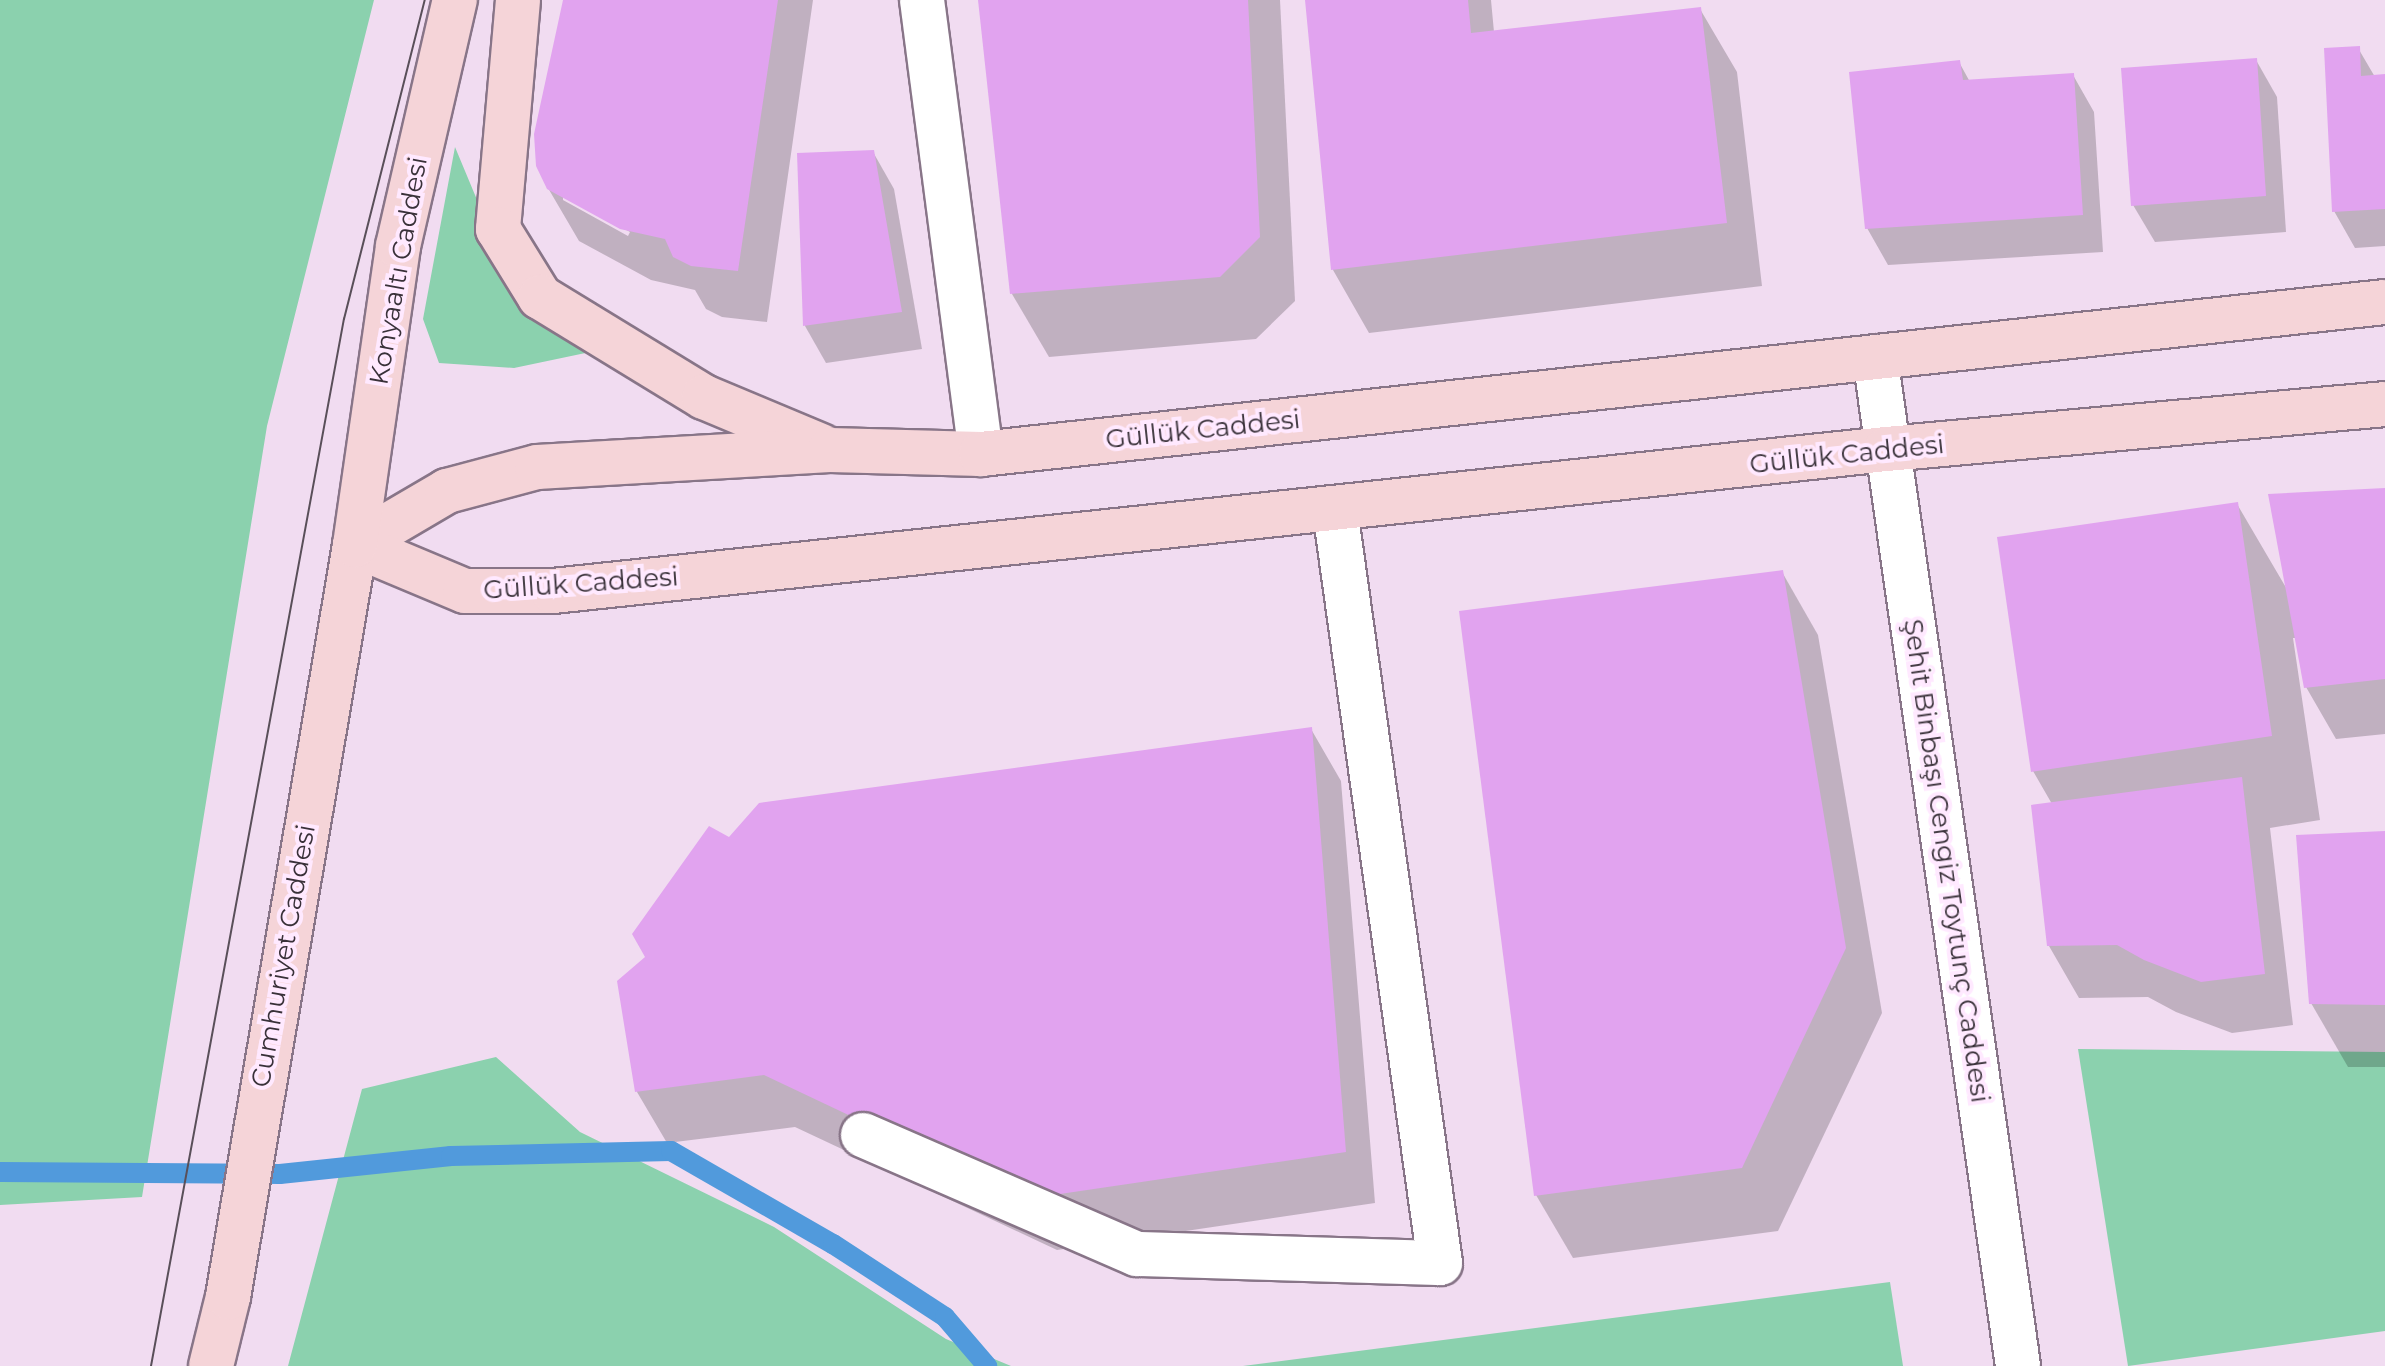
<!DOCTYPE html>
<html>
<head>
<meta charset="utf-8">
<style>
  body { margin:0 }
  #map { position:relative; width:2385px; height:1366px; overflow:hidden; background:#f1dcf1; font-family:Montserrat,sans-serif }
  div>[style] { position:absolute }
  .green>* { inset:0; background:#8bd1ae }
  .shadow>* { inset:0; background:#0003 }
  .stream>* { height:20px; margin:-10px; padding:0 10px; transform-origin:10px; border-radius:10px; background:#519adc }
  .building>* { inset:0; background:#e1a3ef }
  .roads { filter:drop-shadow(2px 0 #887588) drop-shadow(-2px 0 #887588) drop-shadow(0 2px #887588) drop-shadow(0 -2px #887588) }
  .minor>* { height:44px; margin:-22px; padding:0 22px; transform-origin:22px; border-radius:22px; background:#fff }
  .tertiary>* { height:44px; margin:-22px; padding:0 22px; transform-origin:22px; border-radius:22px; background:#fff }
  .secondary>* { height:44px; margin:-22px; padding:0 22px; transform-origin:22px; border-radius:22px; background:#f5d4d8 }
  .tram>* { height:2px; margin:-1px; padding:0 1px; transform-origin:1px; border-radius:1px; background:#594f59 }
  span { translate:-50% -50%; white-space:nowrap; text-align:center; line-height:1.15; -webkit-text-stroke:8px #ffe9ff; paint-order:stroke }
  .street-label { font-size:26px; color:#393139 }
</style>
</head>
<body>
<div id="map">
  <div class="green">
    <i style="clip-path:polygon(0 0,374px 0,267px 426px,142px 1197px,0 1205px)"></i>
    <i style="clip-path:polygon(455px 147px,480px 207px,595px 351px,514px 368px,439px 363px,423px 319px)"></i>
    <i style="clip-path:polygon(2078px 1049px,2385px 1052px,2385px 1331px,2128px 1366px)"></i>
    <i style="clip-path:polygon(496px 1057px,580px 1132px,774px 1227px,946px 1339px,1011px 1366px,288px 1366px,362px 1089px)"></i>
    <i style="clip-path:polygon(1890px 1282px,1903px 1366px,1243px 1366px)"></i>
  </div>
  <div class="shadow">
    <i style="clip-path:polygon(evenodd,565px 0,813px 0,767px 322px,722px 317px,706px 309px,695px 290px,651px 280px,579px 241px,548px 188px,565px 0,563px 196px,630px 232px,628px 236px,563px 200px,563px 196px)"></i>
    <i style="clip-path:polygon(980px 0,1280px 0,1295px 301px,1256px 339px,1049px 357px,1012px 294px)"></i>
    <i style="clip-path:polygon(1307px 0,1491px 0,1494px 32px,1700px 9px,1737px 72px,1762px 286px,1369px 333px,1333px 270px)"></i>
    <i style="clip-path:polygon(2358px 48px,2375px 77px,2385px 76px,2385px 246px,2355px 248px,2334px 211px)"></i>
    <i style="clip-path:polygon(2256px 60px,2277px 97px,2286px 232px,2155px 242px,2133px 205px)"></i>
    <i style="clip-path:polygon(1959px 62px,1970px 82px,2073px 75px,2094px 112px,2103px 252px,1888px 265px,1867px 228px)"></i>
    <i style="clip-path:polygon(873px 152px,894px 189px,922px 349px,826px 363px,805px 326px,799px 155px)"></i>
    <i style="clip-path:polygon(2385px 490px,2385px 734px,2336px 739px,2306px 687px,2297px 638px,2293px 638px,2320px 820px,2270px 828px,2293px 1025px,2232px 1033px,2176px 1012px,2148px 997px,2079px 998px,2049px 946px,2052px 804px,2033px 771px,2237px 504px,2288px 591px)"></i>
    <i style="clip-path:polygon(1782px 572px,1818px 635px,1882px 1013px,1778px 1231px,1573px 1258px,1536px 1195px)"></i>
    <i style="clip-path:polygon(1311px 729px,1341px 781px,1375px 1203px,1057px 1250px,795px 1127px,667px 1143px,637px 1092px,648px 957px,730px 840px)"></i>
    <i style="clip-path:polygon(2385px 833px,2385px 1067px,2348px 1067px,2311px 1003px)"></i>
  </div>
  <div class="stream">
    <i style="left:0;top:1172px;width:280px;rotate:0.4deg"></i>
    <i style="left:280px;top:1174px;width:172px;rotate:-6deg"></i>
    <i style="left:451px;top:1156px;width:220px;rotate:-1.3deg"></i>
    <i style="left:671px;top:1151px;width:187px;rotate:29.9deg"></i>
    <i style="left:833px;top:1244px;width:134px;rotate:33.1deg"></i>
    <i style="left:945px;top:1317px;width:65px;rotate:49.4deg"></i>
  </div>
  <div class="building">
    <i style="clip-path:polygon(563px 0,778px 0,738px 271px,691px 266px,673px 257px,665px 239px,620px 229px,547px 189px,536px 166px,534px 134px)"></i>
    <i style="clip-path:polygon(978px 0,1248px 0,1260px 237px,1220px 277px,1010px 294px)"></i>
    <i style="clip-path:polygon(1305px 0,1468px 0,1471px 33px,1701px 7px,1727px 223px,1331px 270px)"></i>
    <i style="clip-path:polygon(2360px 46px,2361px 76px,2385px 74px,2385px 209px,2332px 212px,2324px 48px)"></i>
    <i style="clip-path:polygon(2257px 58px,2266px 196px,2131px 206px,2121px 68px)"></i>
    <i style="clip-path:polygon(1960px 60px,1963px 80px,2074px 73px,2083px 215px,1865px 229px,1849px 72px)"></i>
    <i style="clip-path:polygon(874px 150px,902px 312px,803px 326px,797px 153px)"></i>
    <i style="clip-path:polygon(2385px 488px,2385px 679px,2304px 688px,2268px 494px)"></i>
    <i style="clip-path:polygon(2238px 502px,2272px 736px,2031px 772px,1997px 537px)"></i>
    <i style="clip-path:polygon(1783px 570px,1846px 948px,1742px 1168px,1534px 1196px,1459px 611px)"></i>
    <i style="clip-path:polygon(1312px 727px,1346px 1152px,1026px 1199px,764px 1075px,635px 1092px,617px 981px,645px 957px,632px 934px,709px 826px,729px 837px,759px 803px)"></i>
    <i style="clip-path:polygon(2242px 777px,2265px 974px,2201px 982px,2144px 960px,2117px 945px,2047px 946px,2031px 805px)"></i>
    <i style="clip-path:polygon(2385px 831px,2385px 1005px,2309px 1004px,2296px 835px)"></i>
  </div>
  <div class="roads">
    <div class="minor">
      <i style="left:922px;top:0;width:458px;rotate:82.6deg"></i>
      <i style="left:863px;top:1135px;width:299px;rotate:23.5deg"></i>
      <i style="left:1137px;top:1254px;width:303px;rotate:1.7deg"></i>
      <i style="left:1440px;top:1263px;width:760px;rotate:-97.94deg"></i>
    </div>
    <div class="tertiary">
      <i style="left:1875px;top:357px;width:1019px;rotate:81.93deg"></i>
    </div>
    <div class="secondary">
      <i style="left:518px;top:0;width:230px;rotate:95deg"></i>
      <i style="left:498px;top:229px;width:80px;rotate:58.3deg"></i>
      <i style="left:540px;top:297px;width:192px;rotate:31.4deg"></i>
      <i style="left:704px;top:397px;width:127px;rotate:22.7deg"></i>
      <i style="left:355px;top:545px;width:107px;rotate:-30.4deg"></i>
      <i style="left:447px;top:491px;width:93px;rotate:-14.9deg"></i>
      <i style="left:537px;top:467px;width:293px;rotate:-3.3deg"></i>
      <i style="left:830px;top:450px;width:151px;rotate:1.5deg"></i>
      <i style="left:981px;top:454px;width:1412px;rotate:-6.18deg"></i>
      <i style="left:355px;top:545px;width:119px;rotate:22.7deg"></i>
      <i style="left:465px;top:591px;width:88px"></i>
      <i style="left:553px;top:591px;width:1342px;rotate:-6.08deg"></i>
      <i style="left:1887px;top:449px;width:500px;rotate:-5.16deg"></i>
      <i style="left:211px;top:1366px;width:71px;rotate:-76.2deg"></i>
      <i style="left:228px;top:1297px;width:763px;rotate:-80.41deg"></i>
      <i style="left:355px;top:545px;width:302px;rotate:-81.8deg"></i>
      <i style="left:398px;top:246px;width:253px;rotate:-77deg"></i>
    </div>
  </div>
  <div class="tram">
    <i style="left:151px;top:1366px;width:1065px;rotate:-79.56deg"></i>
    <i style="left:344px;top:319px;width:329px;rotate:-75.8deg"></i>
  </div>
  <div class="street-label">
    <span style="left:399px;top:271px;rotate:-80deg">Konyaaltı Caddesi</span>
    <span style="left:1203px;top:430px;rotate:-6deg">Güllük Caddesi</span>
    <span style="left:1847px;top:455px;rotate:-6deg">Güllük Caddesi</span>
    <span style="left:581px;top:584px;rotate:-4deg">Güllük Caddesi</span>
    <span style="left:1946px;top:861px;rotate:82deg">Şehit Binbaşı Cengiz Toytunç Caddesi</span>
    <span style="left:284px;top:956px;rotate:-80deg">Cumhuriyet Caddesi</span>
  </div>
</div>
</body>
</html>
